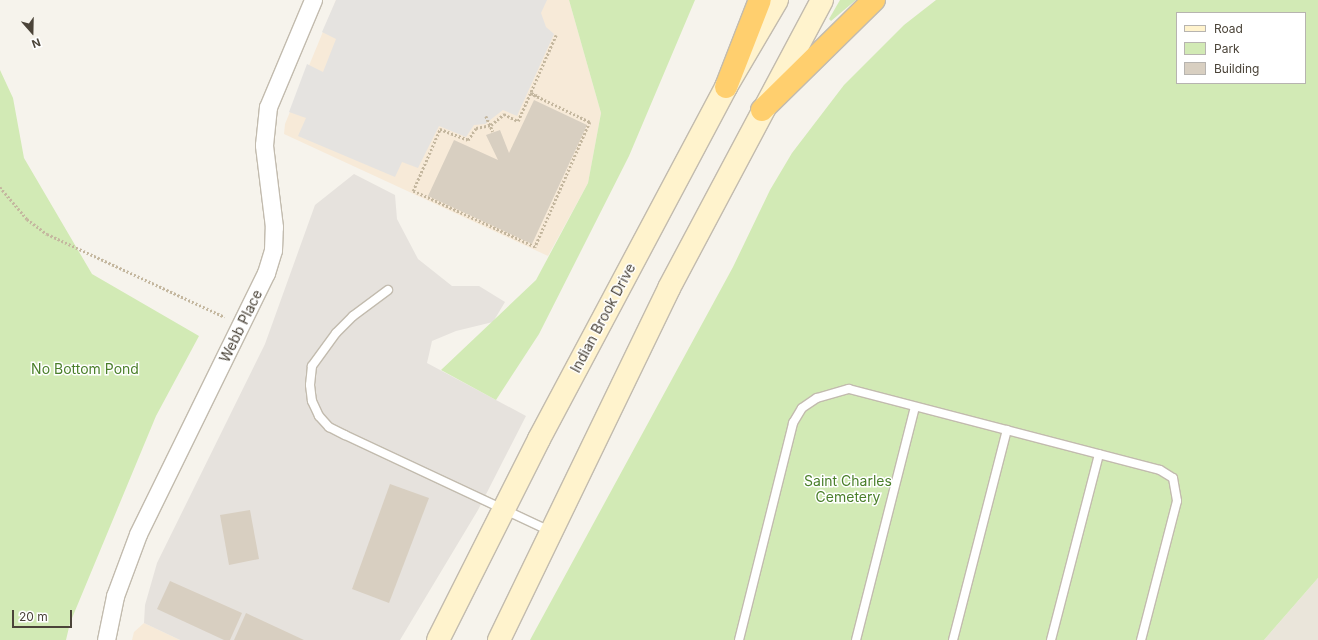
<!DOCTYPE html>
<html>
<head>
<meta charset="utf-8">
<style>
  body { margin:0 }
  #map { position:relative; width:1318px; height:640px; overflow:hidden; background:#f6f3ec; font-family:Inter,sans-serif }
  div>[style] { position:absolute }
  .residential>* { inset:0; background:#eae5da }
  .commercial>* { inset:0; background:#f7ead8 }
  .industrial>* { inset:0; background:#e6e2dd }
  .green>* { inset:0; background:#d2eab5 }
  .parking>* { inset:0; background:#e5e3e0 }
  .building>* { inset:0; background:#d8cfc1 }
  .path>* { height:2.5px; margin-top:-1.25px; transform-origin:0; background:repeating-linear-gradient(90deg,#c4b79f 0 2px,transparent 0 4px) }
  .roads { filter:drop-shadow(1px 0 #c2bbae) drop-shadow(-1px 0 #c2bbae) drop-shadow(0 1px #c2bbae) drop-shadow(0 -1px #c2bbae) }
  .lane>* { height:8px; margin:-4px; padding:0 4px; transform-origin:4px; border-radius:4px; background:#fff }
  .street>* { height:17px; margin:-8.5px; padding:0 8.5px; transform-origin:8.5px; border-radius:8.5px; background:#fff }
  .secondary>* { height:22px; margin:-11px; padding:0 11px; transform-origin:11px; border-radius:11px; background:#fff3cd }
  .highway>* { height:22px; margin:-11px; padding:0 11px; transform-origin:11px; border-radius:11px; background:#ffcf6e }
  span { translate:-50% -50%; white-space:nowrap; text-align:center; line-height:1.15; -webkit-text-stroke:3px #fff; paint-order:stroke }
  .street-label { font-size:14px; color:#4b4439 }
  .park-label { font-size:14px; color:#4a7f2a }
  .legend { position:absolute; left:1176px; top:12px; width:130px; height:72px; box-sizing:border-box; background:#fff; border:1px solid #b7b4b0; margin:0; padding:5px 7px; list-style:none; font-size:12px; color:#4b4439 }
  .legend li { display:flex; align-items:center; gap:8px; height:20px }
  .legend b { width:20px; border:1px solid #b7b4b0 }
  .north { position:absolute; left:12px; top:12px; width:40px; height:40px; -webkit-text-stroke:3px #fff; paint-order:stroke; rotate:160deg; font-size:11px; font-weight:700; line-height:16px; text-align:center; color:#4b4439 }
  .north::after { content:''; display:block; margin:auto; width:14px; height:18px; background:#4b4439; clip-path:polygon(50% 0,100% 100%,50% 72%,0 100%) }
  .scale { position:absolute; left:12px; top:610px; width:60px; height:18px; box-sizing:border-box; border:2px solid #4b4439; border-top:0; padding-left:5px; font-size:12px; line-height:14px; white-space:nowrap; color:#4b4439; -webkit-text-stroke:3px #fff; paint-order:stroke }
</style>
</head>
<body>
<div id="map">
  <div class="residential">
    <i style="clip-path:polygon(1318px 578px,1318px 640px,1264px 640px)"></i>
  </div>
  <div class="commercial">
    <i style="clip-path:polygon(336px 0,569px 0,601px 113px,588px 183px,548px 256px,284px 134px,285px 124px)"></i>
    <i style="clip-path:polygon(144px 623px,180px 640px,132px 640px,134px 632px)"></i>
  </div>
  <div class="industrial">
    <i style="clip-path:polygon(354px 174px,395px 195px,397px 219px,418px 259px,452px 286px,479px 286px,505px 302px,493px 322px,456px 331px,432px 341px,427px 363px,526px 416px,478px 510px,400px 640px,180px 640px,144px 623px,145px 605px,157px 563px,265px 344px,315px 205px)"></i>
  </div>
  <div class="green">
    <i style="clip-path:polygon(569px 0,695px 0,629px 156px,539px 334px,496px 400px,441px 370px,536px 280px,588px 183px,601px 113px)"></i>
    <i style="clip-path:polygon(840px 0,856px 0,831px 21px,829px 19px)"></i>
    <i style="clip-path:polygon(evenodd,936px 0,1318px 0,1318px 578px,1264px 640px,530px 640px,733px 267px,770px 190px,792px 153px,844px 85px,904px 25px,936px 0,1177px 13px,1305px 13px,1305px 83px,1177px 83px,1177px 13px)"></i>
    <i style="clip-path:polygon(0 70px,13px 98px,24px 158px,92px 274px,199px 336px,156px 416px,70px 623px,66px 640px,0 640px)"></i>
  </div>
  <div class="parking">
    <i style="clip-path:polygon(336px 0,547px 0,541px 13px,546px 27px,554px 34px,517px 116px,503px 110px,485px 124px,474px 125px,466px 137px,439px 126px,418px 168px,402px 162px,395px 177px,298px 136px,306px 118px,289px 112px,307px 64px,323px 72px,336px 39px,322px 32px)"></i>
  </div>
  <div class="building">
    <i style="clip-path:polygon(534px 100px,587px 125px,532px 244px,428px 196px,454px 140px,498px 160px,486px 135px,500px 130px,509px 153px)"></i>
    <i style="clip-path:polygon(390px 484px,429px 498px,389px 603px,352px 589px)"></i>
    <i style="clip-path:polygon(250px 510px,259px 559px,229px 565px,220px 515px)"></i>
    <i style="clip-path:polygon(170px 581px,242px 613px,230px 640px,224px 640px,157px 609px)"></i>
    <i style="clip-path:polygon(246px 613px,304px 640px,234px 640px)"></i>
  </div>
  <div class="path">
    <i style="left:537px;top:96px;width:8px;rotate:-157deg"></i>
    <i style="left:530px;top:93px;width:67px;rotate:25.8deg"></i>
    <i style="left:590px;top:122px;width:137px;rotate:113.7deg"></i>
    <i style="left:535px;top:247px;width:134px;rotate:-155.3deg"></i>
    <i style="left:413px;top:191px;width:68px;rotate:-66.5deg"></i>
    <i style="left:440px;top:129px;width:30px;rotate:21deg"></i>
    <i style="left:468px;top:140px;width:14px;rotate:-56deg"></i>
    <i style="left:476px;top:128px;width:15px;rotate:-11deg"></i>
    <i style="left:491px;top:125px;width:17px;rotate:-40deg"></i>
    <i style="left:504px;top:114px;width:16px;rotate:27deg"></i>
    <i style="left:518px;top:121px;width:94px;rotate:-66.2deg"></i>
    <i style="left:486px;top:116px;width:17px;rotate:66deg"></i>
    <i style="left:0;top:187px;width:42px;rotate:49.8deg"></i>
    <i style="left:27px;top:219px;width:25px;rotate:37deg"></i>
    <i style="left:47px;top:234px;width:196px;rotate:25deg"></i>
  </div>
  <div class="roads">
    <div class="lane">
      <i style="left:388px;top:290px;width:44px;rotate:143.4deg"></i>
      <i style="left:353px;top:316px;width:24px;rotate:135deg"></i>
      <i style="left:336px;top:333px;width:41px;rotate:126deg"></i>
      <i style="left:312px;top:366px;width:19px;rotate:96deg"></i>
      <i style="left:310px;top:385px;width:16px;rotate:83deg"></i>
      <i style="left:312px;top:401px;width:17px;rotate:65deg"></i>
      <i style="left:319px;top:416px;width:15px;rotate:48deg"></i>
      <i style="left:329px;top:427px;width:18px;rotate:27deg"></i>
      <i style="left:345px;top:435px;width:226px;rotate:25.1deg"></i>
      <i style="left:739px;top:640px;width:224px;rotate:-76deg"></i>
      <i style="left:793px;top:423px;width:17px;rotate:-59deg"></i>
      <i style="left:802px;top:408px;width:18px;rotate:-34deg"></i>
      <i style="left:817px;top:398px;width:33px;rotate:-16deg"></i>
      <i style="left:849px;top:389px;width:321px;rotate:14.6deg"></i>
      <i style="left:1160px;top:470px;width:15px;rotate:32deg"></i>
      <i style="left:1173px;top:478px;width:23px;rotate:80deg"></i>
      <i style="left:1177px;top:501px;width:144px;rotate:104.5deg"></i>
      <i style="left:856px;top:640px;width:240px;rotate:-75.8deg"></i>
      <i style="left:953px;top:640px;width:217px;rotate:-75.6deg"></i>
      <i style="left:1051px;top:640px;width:192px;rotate:-75.5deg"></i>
    </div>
    <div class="street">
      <i style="left:106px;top:640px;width:45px;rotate:-78.4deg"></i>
      <i style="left:115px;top:596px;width:66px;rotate:-69.6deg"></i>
      <i style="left:138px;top:534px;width:291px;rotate:-63.9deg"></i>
      <i style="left:266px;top:273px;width:24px;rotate:-73deg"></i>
      <i style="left:273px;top:250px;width:23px;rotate:-88deg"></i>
      <i style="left:274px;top:227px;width:83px;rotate:-97deg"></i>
      <i style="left:264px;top:145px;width:38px;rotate:-84deg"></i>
      <i style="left:268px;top:107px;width:116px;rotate:-67.2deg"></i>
    </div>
    <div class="secondary">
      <i style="left:438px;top:640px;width:225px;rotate:-63.3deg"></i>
      <i style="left:539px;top:439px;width:399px;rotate:-62deg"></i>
      <i style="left:726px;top:87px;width:101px;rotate:-59.6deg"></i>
      <i style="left:499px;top:640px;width:391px;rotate:-64.2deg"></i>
      <i style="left:669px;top:288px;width:326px;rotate:-62deg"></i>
    </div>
    <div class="highway">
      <i style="left:726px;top:87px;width:93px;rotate:-68.7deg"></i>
      <i style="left:762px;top:110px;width:157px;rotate:-44.5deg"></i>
    </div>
  </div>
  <div class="street-label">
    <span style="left:603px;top:318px;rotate:-62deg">Indian Brook Drive</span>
    <span style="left:241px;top:326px;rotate:-64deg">Webb Place</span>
  </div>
  <div class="park-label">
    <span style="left:85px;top:369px">No Bottom Pond</span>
    <span style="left:848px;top:489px">Saint Charles<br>Cemetery</span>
  </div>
  <ul class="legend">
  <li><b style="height:5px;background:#fff3cd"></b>Road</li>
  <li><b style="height:11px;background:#d2eab5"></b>Park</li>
  <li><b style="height:11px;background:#d8cfc1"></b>Building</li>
  </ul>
  <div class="north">N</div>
  <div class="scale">20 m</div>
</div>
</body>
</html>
